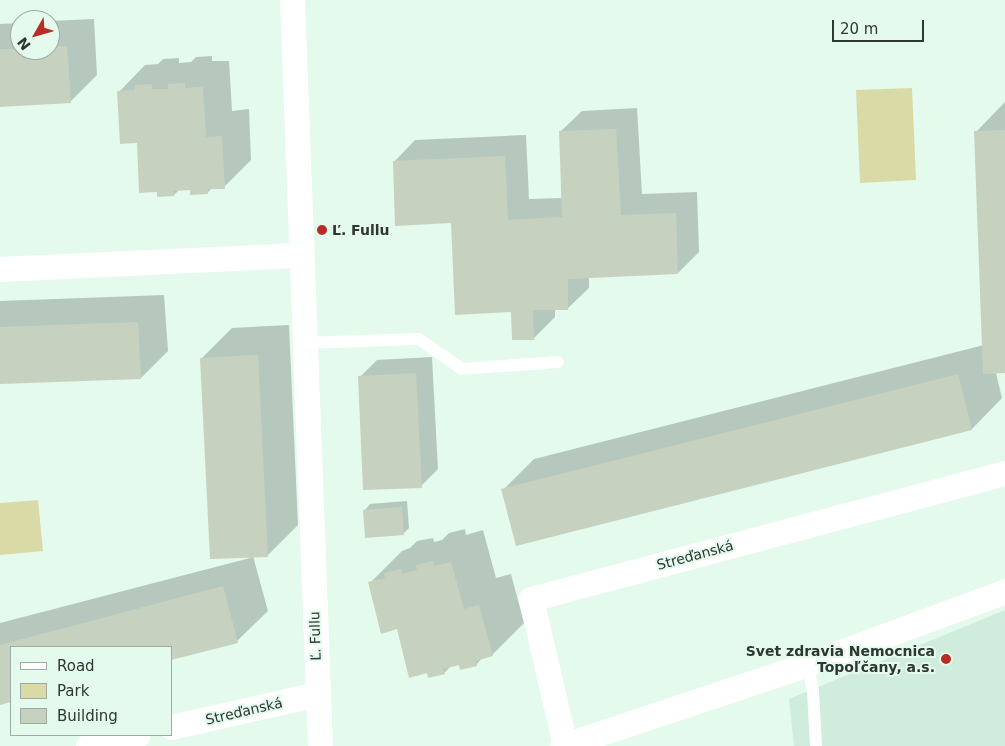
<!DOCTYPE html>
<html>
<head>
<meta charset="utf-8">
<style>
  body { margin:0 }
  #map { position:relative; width:1005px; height:746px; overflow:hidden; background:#e4faed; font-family:"DejaVu Sans",sans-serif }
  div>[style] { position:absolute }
  .built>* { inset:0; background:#d0ecdd }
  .green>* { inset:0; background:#dadaa7 }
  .shadow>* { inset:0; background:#0003 }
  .building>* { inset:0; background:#c6d2bf }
  .service>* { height:12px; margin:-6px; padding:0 6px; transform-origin:6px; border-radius:6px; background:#fff }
  .minor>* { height:25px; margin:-12.5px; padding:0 12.5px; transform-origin:12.5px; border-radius:12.5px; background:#fff }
  .dots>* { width:14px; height:14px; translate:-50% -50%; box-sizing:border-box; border:2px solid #e4faed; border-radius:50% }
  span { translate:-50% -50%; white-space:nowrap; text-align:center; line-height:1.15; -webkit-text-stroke:4px #e4faed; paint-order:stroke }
  .poi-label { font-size:14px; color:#2f3732; font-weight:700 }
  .left { translate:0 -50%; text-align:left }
  .right { translate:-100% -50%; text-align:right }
  .street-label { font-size:14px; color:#2f3732 }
  .legend { position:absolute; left:10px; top:646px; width:162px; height:90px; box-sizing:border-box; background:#e4faed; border:1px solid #9caca2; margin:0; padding:6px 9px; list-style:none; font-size:15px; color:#2f3732 }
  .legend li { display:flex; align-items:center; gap:10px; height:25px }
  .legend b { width:25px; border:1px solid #9caca2 }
  .north { position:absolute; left:10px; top:10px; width:50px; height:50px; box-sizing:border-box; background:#e4faed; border:1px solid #9caca2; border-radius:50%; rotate:232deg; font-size:14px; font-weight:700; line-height:20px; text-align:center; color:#2f3732 }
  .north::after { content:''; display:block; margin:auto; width:18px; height:22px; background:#ba2b26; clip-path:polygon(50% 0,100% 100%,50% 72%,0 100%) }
  .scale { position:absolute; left:832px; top:20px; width:92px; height:22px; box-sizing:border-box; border:2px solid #2f3732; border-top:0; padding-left:6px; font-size:15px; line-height:18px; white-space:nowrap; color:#2f3732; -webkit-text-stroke:4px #e4faed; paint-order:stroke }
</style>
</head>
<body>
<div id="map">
  <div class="built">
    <i style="clip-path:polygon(1005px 610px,1005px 746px,794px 746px,789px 699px)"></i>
  </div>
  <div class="green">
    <i style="clip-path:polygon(912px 88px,916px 180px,860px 183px,856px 90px)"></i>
    <i style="clip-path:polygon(38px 500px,43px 551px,0 555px,0 503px)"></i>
  </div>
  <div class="shadow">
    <i style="clip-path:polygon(94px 19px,97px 75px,70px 102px,0 105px,0 24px,20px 23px,20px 50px,50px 50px,50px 21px)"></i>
    <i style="clip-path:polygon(212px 56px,212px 61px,229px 61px,232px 111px,249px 109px,251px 160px,224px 187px,212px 188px,207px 193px,191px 189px,179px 190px,174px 195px,158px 190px,119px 92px,145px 65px,158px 64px,163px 59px,179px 58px,179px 63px,191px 62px,196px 57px)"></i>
    <i style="clip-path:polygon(1005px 102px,1005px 372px,996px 373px,1002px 398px,972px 429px,503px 490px,534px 459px,984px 345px,976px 132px)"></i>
    <i style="clip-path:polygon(637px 108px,642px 194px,697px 192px,699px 252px,678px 273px,589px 277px,589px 288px,567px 309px,555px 309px,555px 317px,534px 338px,452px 222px,394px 162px,415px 140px,526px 135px,529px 199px,562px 198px,560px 132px,582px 111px)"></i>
    <i style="clip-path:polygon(164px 295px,168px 351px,141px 378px,0 383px,0 301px)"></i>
    <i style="clip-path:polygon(289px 325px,298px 525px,267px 556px,253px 556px,268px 611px,237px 641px,171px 647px,11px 647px,11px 701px,0 704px,0 623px,250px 558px,201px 359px,232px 328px)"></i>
    <i style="clip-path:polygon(432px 357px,438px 469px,421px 486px,360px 377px,377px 360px)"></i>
    <i style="clip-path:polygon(407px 501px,409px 528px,403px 534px,365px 510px,370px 504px)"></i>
    <i style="clip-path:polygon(465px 529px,466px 535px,483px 530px,496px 578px,511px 574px,524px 623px,492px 655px,483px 657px,476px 665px,460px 664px,451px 666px,444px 673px,427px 671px,370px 583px,402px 551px,410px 548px,417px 541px,433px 538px,434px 542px,442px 540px,449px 533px)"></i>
  </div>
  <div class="building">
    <i style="clip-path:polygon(67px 46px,71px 103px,0 107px,0 49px,50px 50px,50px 47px)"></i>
    <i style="clip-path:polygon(185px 83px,185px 88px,203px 87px,206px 137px,222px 136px,225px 189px,208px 189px,208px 194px,190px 195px,190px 190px,174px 191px,174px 196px,157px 197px,157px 192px,139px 193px,137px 143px,120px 144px,117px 91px,135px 90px,135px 85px,152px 84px,152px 89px,168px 89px,168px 84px)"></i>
    <i style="clip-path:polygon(616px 129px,621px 215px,676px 213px,678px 274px,568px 279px,568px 310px,533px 310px,534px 340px,512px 340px,511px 312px,455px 315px,451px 223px,395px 226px,393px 161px,505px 156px,508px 220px,562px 217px,559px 131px)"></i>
    <i style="clip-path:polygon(1005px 130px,1005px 373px,983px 374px,974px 131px)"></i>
    <i style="clip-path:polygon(138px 322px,141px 379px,0 384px,0 327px)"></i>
    <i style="clip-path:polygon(258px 355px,268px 557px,210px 559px,200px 358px)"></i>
    <i style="clip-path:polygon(416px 373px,422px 488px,363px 490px,358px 376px)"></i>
    <i style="clip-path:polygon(958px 374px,972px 430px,516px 546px,501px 489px)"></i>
    <i style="clip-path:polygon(402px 507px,404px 535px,365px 538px,363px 510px)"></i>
    <i style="clip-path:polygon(433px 561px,434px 566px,451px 562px,464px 609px,479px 605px,493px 656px,476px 661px,477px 666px,460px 670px,459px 665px,443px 669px,445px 674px,428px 678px,427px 673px,409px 678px,397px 629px,381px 634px,368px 582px,385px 578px,384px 573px,401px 569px,402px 574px,417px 570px,416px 565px)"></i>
    <i style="clip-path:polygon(223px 586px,238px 643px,171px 660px,171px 647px,11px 647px,11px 702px,0 705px,0 645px)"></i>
  </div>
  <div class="service">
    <i style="left:304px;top:343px;width:115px;rotate:-2deg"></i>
    <i style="left:419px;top:339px;width:52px;rotate:34.9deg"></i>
    <i style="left:462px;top:369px;width:96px;rotate:-4.2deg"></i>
    <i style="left:808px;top:664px;width:27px;rotate:80deg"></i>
    <i style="left:813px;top:691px;width:55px;rotate:86.9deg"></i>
  </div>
  <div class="minor">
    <i style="left:292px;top:0;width:747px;rotate:87.85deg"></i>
    <i style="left:0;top:269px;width:301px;rotate:-2.7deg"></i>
    <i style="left:171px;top:727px;width:150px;rotate:-12.7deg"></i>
    <i style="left:565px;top:745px;width:150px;rotate:-103.1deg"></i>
    <i style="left:531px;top:599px;width:490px;rotate:-14.9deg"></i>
    <i style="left:88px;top:746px;width:51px;rotate:-12.4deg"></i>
    <i style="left:562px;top:746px;width:259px;rotate:-18.4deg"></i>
    <i style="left:808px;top:664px;width:210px;rotate:-20.3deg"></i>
  </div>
  <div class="dots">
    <i style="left:322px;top:230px;background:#ba2b26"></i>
    <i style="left:946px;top:659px;background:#ba2b26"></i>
  </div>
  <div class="poi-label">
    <span class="left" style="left:332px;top:230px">Ľ. Fullu</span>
    <span class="right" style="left:935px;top:659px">Svet zdravia Nemocnica<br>Topoľčany, a.s.</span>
  </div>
  <div class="street-label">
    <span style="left:695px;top:555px;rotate:-15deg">Streďanská</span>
    <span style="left:315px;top:636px;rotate:-92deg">Ľ. Fullu</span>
    <span style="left:244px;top:711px;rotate:-13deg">Streďanská</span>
  </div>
  <ul class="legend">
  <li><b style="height:6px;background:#fff"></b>Road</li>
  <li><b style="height:14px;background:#dadaa7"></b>Park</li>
  <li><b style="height:14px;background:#c6d2bf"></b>Building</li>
  </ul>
  <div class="north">N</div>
  <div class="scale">20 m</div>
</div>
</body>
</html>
